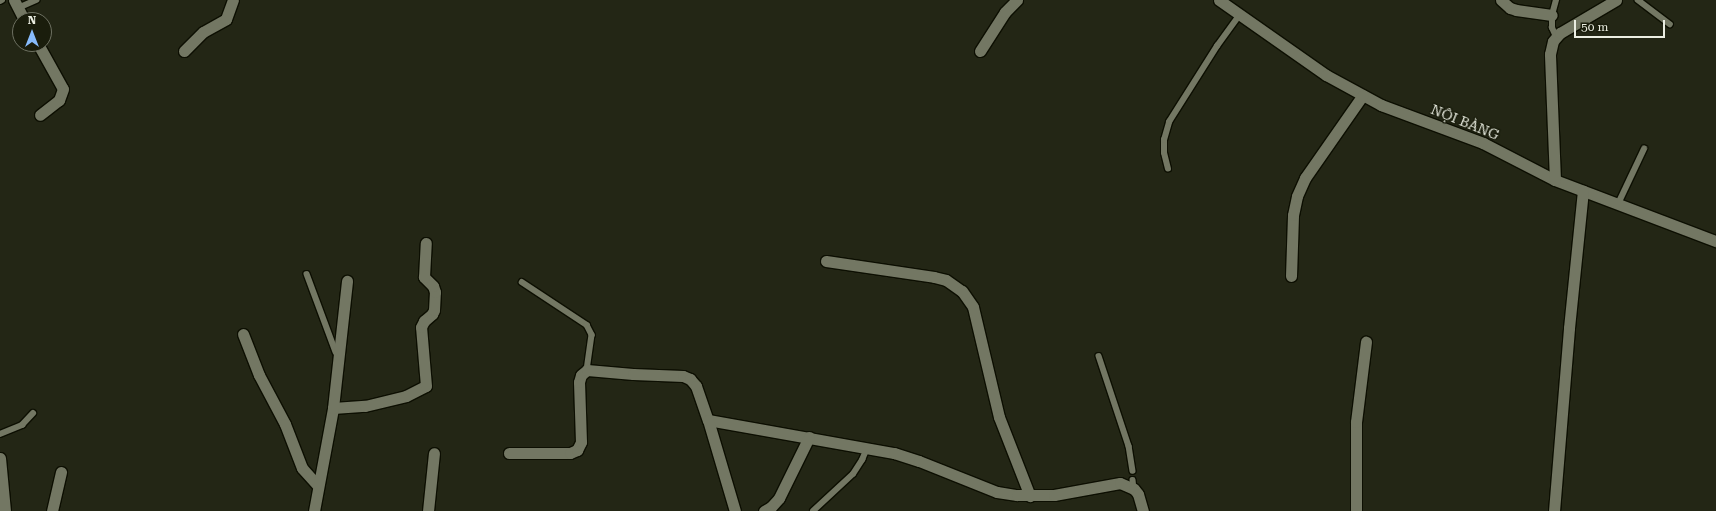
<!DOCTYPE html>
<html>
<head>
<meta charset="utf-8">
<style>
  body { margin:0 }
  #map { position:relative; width:1716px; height:511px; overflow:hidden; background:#232615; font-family:"Roboto Serif",serif }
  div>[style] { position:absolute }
  .roads { filter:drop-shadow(1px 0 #0d0f02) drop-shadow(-1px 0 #0d0f02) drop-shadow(0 1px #0d0f02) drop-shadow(0 -1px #0d0f02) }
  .lane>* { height:5.5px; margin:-2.75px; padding:0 2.75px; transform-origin:2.75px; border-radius:2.75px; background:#737763 }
  .street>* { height:11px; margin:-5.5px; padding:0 5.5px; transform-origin:5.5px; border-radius:5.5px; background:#737763 }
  span { translate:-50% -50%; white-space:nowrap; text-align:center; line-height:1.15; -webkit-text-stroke:3px #1a1d0c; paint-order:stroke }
  .street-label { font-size:14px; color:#ebeee2 }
  .north { position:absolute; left:12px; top:12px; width:40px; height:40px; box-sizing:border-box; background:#1a1d0c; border:1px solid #6e7162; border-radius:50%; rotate:0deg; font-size:11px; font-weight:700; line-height:16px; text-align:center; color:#ebeee2 }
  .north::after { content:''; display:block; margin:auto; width:14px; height:18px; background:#87bbfb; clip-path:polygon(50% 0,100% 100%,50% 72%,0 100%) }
  .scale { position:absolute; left:1574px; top:20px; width:91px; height:18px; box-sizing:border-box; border:2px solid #ebeee2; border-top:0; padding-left:5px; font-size:12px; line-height:14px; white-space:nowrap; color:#ebeee2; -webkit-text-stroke:3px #1a1d0c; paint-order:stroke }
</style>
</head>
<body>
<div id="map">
  <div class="roads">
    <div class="lane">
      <i style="left:1638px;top:0;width:40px;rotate:37deg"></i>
      <i style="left:0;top:1px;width:2px;rotate:-27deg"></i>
      <i style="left:18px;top:8px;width:20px;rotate:-24deg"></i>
      <i style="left:1556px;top:37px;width:10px;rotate:-114deg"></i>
      <i style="left:1552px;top:28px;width:13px;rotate:-90deg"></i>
      <i style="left:1552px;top:15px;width:16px;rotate:-75deg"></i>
      <i style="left:1168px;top:169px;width:16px;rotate:-104deg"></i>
      <i style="left:1164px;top:153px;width:13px;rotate:-90deg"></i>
      <i style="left:1164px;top:140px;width:19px;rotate:-74deg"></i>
      <i style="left:1169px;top:122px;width:90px;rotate:-57.7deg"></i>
      <i style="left:1217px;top:46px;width:39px;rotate:-54deg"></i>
      <i style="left:1618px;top:204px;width:61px;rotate:-64.7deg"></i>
      <i style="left:307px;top:274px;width:83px;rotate:69.6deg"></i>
      <i style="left:522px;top:282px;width:78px;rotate:33.5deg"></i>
      <i style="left:587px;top:325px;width:11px;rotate:63deg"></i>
      <i style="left:592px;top:335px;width:35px;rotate:98deg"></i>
      <i style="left:1099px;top:356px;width:95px;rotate:71.6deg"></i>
      <i style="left:1129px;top:446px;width:25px;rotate:81deg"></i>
      <i style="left:0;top:434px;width:24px;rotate:-22deg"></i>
      <i style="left:22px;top:425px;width:16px;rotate:-47deg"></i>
      <i style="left:1133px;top:480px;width:9px;rotate:84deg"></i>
      <i style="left:813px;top:511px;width:54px;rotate:-42.8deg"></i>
      <i style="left:853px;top:474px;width:17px;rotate:-57deg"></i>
      <i style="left:862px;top:460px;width:13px;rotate:-67deg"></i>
    </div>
    <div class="street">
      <i style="left:14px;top:0;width:22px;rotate:63deg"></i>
      <i style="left:1219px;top:0;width:131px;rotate:35deg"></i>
      <i style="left:1326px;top:75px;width:63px;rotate:28.6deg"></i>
      <i style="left:1381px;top:105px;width:109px;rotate:20.4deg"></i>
      <i style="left:1483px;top:143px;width:81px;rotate:27.2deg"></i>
      <i style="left:1555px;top:180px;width:172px;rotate:20.8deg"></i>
      <i style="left:1501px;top:0;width:12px;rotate:42deg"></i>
      <i style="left:1510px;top:8px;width:6px;rotate:18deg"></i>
      <i style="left:1516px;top:10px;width:36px;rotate:8deg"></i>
      <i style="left:38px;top:44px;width:51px;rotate:60.9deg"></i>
      <i style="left:63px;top:89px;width:12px;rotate:110deg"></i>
      <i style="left:59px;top:100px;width:24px;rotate:142deg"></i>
      <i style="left:184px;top:51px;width:27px;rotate:-45deg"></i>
      <i style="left:203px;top:32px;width:26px;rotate:-29deg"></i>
      <i style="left:226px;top:19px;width:20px;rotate:-70deg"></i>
      <i style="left:980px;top:51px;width:46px;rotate:-57.3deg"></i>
      <i style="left:1005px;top:12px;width:17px;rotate:-45deg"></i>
      <i style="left:1555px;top:180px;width:126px;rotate:-92.3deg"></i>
      <i style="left:1550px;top:54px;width:13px;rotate:-77deg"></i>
      <i style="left:1553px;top:41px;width:11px;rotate:-49deg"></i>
      <i style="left:1560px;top:33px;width:65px;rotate:-30.5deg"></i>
      <i style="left:826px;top:261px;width:109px;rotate:8.4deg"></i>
      <i style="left:934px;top:277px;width:12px;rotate:14deg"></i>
      <i style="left:946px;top:280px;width:19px;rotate:35deg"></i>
      <i style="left:962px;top:291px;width:19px;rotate:55deg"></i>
      <i style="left:973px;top:307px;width:113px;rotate:76.7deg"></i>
      <i style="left:999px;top:417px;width:85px;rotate:68.6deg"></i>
      <i style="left:1291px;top:276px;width:61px;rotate:-88.1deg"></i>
      <i style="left:1293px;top:215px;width:19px;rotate:-78deg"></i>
      <i style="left:1297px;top:196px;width:20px;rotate:-66deg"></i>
      <i style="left:1305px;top:178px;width:101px;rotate:-55.1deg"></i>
      <i style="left:243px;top:334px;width:44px;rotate:68.7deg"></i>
      <i style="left:259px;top:375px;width:55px;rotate:62deg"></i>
      <i style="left:285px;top:424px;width:47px;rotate:68.9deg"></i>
      <i style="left:302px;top:468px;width:24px;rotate:48deg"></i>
      <i style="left:333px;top:408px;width:32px;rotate:-4deg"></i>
      <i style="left:365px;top:406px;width:42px;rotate:-13.7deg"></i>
      <i style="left:406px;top:396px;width:22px;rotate:-27deg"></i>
      <i style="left:426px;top:386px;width:59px;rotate:-94.8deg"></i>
      <i style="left:421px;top:327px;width:7px;rotate:-63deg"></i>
      <i style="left:424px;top:321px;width:11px;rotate:-41deg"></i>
      <i style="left:432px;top:314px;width:4px;rotate:-63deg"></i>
      <i style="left:434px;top:310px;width:18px;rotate:-87deg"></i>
      <i style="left:435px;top:292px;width:6px;rotate:-108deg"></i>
      <i style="left:433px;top:286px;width:13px;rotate:-135deg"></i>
      <i style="left:424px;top:277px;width:34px;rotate:-87deg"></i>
      <i style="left:708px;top:420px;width:189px;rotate:10.1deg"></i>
      <i style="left:894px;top:453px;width:26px;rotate:18deg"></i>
      <i style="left:919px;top:461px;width:84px;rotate:21.7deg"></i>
      <i style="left:997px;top:492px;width:20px;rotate:9deg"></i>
      <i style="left:1017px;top:495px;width:37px"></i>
      <i style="left:1054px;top:495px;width:67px;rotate:-10.3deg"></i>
      <i style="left:1120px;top:483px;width:15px;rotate:23deg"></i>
      <i style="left:1134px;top:489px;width:6px;rotate:51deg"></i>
      <i style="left:1138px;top:494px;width:18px;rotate:74deg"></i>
      <i style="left:509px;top:453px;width:61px"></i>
      <i style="left:570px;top:453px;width:8px;rotate:-23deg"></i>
      <i style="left:577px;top:450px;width:9px;rotate:-63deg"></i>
      <i style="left:581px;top:442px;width:60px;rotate:-91.9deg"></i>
      <i style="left:579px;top:382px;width:7px;rotate:-74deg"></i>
      <i style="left:581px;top:375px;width:8px;rotate:-40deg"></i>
      <i style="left:587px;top:370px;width:46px;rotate:5deg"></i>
      <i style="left:633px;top:374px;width:50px;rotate:2.3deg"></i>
      <i style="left:683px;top:376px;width:8px;rotate:23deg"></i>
      <i style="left:690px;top:379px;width:9px;rotate:49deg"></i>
      <i style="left:696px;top:386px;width:36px;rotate:71deg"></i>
      <i style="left:708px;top:420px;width:95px;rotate:73.5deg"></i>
      <i style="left:0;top:458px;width:53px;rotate:84.6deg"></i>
      <i style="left:52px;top:511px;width:40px;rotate:-77deg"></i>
      <i style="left:314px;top:511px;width:105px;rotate:-79.5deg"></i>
      <i style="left:333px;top:408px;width:128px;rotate:-83.7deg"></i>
      <i style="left:428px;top:511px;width:58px;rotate:-84.1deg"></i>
      <i style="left:764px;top:511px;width:8px;rotate:-30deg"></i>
      <i style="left:771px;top:507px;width:12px;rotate:-48deg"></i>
      <i style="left:779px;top:498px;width:68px;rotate:-63.8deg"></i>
      <i style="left:1356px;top:511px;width:89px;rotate:-90deg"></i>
      <i style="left:1356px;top:422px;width:81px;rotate:-82.9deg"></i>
      <i style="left:1554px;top:511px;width:184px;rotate:-85.3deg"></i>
      <i style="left:1569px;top:328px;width:138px;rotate:-84.2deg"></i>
    </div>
  </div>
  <div class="street-label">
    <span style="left:1465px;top:122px;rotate:22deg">NỘI BÀNG</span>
  </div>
  <div class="north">N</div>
  <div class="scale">50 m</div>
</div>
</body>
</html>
